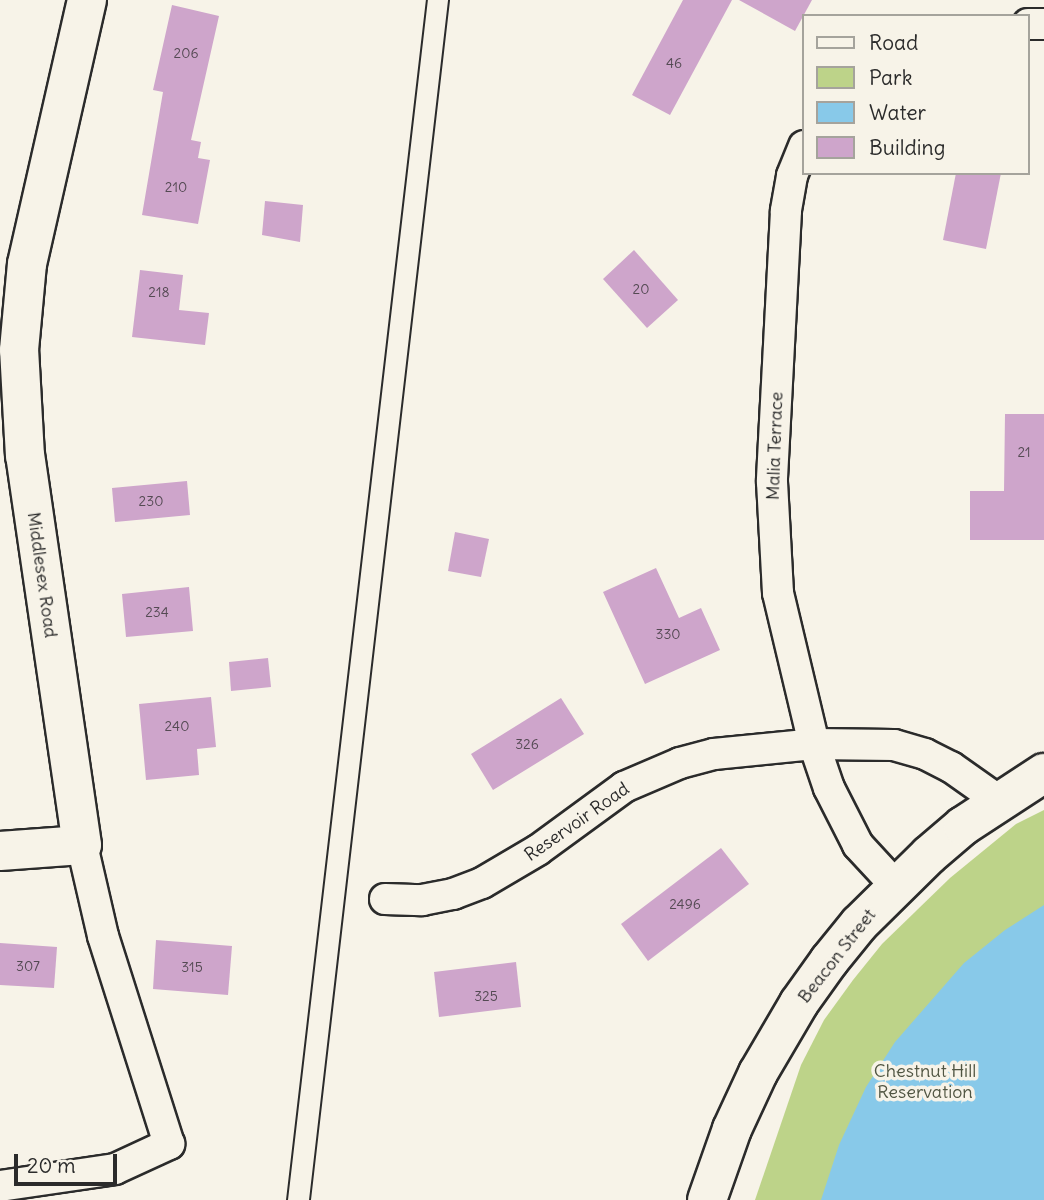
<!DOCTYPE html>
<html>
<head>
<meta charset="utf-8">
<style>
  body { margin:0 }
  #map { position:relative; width:1044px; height:1200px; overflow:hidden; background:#f7f3e8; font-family:Delius,sans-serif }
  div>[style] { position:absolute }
  .green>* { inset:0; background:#bdd389 }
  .water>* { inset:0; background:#88c9e9 }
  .building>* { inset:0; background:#cea5cb }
  .roads { filter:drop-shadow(2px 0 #2b2b2b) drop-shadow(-2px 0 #2b2b2b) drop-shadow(0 2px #2b2b2b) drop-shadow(0 -2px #2b2b2b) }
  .street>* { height:30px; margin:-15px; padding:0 15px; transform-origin:15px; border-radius:15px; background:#f7f3e8 }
  .secondary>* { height:38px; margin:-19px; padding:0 19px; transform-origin:19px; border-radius:19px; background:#f7f3e8 }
  .primary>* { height:38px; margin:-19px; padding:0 19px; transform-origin:19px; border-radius:19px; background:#f7f3e8 }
  .tram>* { height:2px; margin:-1px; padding:0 1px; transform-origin:1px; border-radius:1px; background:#2b2b2b }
  span { translate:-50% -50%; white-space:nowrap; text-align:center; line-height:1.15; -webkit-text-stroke:7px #f7f3e8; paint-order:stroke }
  .number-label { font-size:14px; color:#544a53 }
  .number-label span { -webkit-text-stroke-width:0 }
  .street-label { font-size:18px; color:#2b2b2b }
  .park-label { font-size:18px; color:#505542 }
  .legend { position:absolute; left:802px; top:14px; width:228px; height:161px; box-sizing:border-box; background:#f7f3e8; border:2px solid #a5a39c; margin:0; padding:9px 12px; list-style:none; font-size:21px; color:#2b2b2b }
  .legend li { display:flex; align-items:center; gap:14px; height:35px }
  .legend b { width:35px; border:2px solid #a5a39c }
  .scale { position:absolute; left:14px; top:1154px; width:103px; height:32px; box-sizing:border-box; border:4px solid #2b2b2b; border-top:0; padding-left:9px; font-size:21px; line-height:24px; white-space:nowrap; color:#2b2b2b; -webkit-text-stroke:5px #f7f3e8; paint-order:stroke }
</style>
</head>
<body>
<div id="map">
  <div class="green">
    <i style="clip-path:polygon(1044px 810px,1044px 1200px,755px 1200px,801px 1065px,824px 1020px,853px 980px,882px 944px,950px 878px,1016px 824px)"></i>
  </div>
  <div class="water">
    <i style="clip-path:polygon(1044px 905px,1044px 1200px,821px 1200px,839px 1145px,866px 1087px,895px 1042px,964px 963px,1005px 930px)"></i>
  </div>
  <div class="building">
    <i style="clip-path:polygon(683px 0,732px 0,670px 115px,632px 95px)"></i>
    <i style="clip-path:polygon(739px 0,812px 0,795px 31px)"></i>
    <i style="clip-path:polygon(172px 5px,219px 16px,191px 140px,201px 142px,198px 158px,210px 160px,198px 224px,142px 215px,163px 92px,153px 90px)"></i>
    <i style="clip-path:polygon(956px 173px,1001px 173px,986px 249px,943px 240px)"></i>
    <i style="clip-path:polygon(265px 201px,303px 205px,300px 242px,262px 235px)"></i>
    <i style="clip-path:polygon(634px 250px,678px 300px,647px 328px,603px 279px)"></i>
    <i style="clip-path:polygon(140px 270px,183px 275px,179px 310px,209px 313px,205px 345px,132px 337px)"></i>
    <i style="clip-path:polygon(1005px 414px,1044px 414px,1044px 540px,970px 540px,970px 491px,1004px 491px)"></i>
    <i style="clip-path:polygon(187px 481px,190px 515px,115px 522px,112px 488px)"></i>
    <i style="clip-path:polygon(455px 532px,489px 539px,481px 577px,448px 571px)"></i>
    <i style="clip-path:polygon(656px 568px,679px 618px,701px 608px,720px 650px,645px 684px,603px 592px)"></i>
    <i style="clip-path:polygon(189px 587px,193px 631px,126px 637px,122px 594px)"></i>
    <i style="clip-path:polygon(268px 658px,271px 687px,231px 691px,229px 662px)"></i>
    <i style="clip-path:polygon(211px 697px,216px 747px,197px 749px,199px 775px,146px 780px,139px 704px)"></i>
    <i style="clip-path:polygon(561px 698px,584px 734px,493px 790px,471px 754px)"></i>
    <i style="clip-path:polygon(721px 848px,749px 884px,648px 961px,621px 924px)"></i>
    <i style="clip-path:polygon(156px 940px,232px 946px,228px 995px,153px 989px)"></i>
    <i style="clip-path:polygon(0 943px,57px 947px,54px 988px,0 985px)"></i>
    <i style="clip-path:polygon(516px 962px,521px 1007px,439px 1017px,434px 972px)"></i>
  </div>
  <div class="roads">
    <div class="street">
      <i style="left:1028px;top:24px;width:16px"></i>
      <i style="left:804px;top:146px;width:32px;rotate:112deg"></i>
      <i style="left:792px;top:176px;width:36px;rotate:100deg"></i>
      <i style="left:786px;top:211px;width:271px;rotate:93deg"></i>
      <i style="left:772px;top:482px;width:111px;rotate:86.9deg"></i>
      <i style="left:778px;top:593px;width:155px;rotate:76.6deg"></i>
      <i style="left:814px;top:744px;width:46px;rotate:71.2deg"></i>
      <i style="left:829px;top:788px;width:64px;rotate:63deg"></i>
      <i style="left:858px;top:845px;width:56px;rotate:47.2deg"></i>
      <i style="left:385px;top:899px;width:37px;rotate:2deg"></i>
      <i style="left:422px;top:900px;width:32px;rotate:-11deg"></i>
      <i style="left:453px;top:894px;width:31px;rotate:-21deg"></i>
      <i style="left:482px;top:883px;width:65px;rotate:-30.5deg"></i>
      <i style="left:538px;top:850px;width:107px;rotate:-36.2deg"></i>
      <i style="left:624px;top:787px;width:61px;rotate:-23.2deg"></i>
      <i style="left:680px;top:763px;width:35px;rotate:-15deg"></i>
      <i style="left:714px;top:754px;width:100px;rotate:-5.7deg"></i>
      <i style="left:814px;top:744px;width:80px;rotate:0.7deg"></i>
      <i style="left:894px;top:745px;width:32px;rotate:16deg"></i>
      <i style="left:925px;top:754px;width:29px;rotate:27deg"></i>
      <i style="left:951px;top:767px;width:59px;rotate:35.3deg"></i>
      <i style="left:0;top:1186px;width:116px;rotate:-8.4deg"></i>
      <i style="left:115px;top:1169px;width:60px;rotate:-24.8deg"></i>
      <i style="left:169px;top:1144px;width:218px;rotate:-107.6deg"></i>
      <i style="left:103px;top:936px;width:93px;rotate:-103deg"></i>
    </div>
    <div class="secondary">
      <i style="left:0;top:851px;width:82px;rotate:-4.2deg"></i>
      <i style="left:82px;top:845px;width:393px;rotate:-98.3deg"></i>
      <i style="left:25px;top:456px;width:106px;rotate:-93.2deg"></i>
      <i style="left:19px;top:350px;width:86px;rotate:-84.7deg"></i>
      <i style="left:27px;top:264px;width:271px;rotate:-77.2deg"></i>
    </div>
    <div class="primary">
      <i style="left:707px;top:1200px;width:75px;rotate:-70.6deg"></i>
      <i style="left:732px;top:1129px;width:62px;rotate:-65.1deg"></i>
      <i style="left:758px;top:1073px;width:81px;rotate:-59.6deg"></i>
      <i style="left:799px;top:1003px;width:52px;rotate:-54.5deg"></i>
      <i style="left:829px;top:961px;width:48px;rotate:-51deg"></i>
      <i style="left:859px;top:924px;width:98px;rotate:-44.6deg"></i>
      <i style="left:929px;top:855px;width:45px;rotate:-40.5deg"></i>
      <i style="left:963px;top:826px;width:97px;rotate:-33.2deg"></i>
    </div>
  </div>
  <div class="tram">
    <i style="left:287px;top:1200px;width:1208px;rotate:-83.35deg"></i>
    <i style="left:310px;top:1200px;width:1208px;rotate:-83.39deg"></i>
  </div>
  <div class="number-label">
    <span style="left:186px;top:53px">206</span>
    <span style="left:674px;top:63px">46</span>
    <span style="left:176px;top:187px">210</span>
    <span style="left:641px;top:289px">20</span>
    <span style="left:159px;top:292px">218</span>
    <span style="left:1024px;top:452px">21</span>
    <span style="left:151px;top:501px">230</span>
    <span style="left:157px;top:612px">234</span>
    <span style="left:668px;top:634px">330</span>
    <span style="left:177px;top:726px">240</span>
    <span style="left:527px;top:744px">326</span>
    <span style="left:685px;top:904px">2496</span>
    <span style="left:28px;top:966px">307</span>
    <span style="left:192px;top:967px">315</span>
    <span style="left:486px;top:996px">325</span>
  </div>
  <div class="street-label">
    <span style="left:775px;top:446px;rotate:-88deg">Malia Terrace</span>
    <span style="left:42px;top:575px;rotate:82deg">Middlesex Road</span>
    <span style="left:577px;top:822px;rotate:-35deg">Reservoir Road</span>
    <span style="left:837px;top:956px;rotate:-52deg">Beacon Street</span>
  </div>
  <div class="park-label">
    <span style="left:925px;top:1082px">Chestnut Hill<br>Reservation</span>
  </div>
  <ul class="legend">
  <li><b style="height:9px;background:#f7f3e8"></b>Road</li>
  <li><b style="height:19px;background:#bdd389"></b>Park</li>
  <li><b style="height:19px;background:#88c9e9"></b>Water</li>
  <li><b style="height:19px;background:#cea5cb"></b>Building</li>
  </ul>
  <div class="scale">20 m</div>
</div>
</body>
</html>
